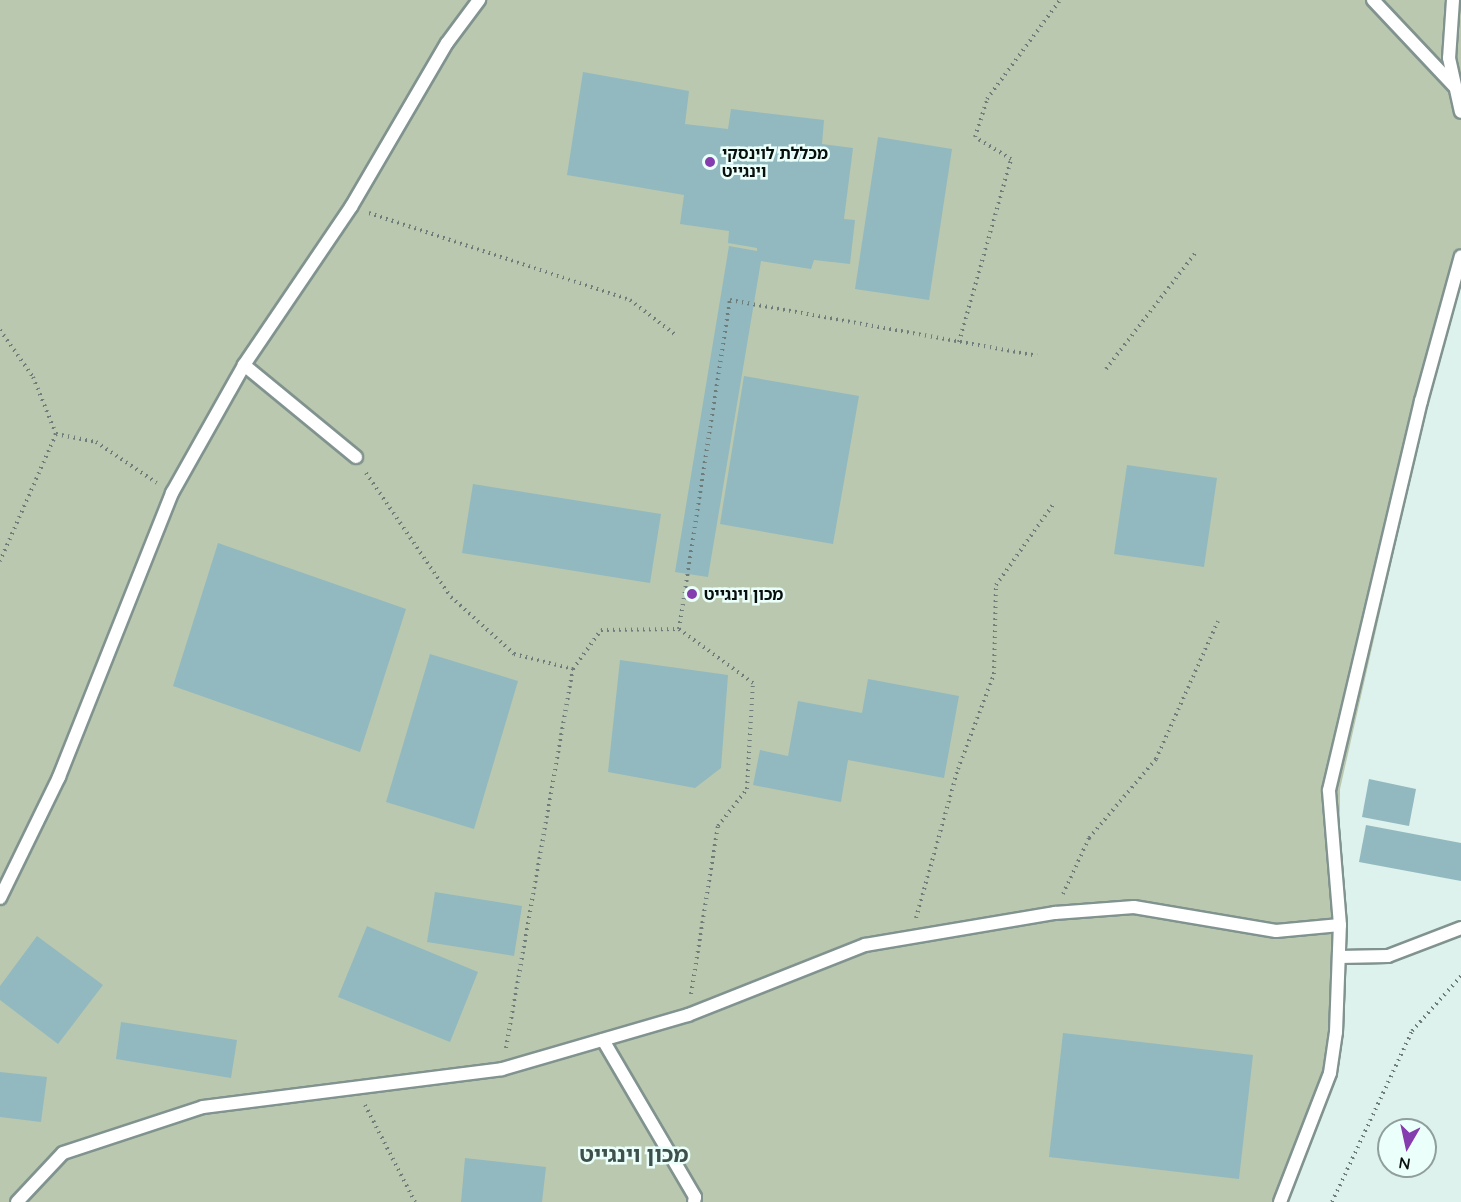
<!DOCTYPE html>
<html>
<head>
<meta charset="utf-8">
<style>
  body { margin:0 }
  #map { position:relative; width:1461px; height:1202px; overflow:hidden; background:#ddf1ed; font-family:Quicksand,"Noto Sans Hebrew",sans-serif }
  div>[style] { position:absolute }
  .green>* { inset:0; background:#bac8af }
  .building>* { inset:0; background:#92b9bf }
  .path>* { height:4px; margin-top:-2px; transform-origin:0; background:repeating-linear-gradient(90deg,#6f7d7a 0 1.5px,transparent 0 6px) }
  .roads { filter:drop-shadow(2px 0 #81938f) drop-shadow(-2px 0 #81938f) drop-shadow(0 2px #81938f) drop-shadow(0 -2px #81938f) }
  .lane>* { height:12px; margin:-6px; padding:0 6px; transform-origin:6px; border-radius:6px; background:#fff }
  .dots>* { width:16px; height:16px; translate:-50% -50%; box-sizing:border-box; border:3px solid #ebfffb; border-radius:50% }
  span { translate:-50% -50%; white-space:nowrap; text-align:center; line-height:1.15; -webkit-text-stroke:5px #ebfffb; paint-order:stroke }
  .poi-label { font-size:16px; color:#080f0d; font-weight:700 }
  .left { translate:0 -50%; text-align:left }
  .district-label { font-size:22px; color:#3f4f4c; font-weight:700 }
  .north { position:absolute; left:1377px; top:1118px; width:60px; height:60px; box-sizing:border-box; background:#ebfffb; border:2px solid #909f9c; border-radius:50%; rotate:189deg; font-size:16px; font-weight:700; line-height:24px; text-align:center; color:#080f0d }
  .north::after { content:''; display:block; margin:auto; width:21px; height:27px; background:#843cae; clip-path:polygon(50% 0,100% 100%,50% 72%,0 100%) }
</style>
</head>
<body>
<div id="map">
  <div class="green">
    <i style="clip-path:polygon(0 0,1461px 0,1461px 255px,1340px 789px,1338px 1074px,1279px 1202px,0 1202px)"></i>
  </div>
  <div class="building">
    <i style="clip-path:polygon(583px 72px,689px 91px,685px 124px,728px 129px,731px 109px,824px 120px,822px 144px,853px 148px,844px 219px,855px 220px,850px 264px,814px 260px,811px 269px,761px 261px,708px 577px,675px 572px,729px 246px,757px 251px,757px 248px,728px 243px,729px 231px,680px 224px,684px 195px,567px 175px)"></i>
    <i style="clip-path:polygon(878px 137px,952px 149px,929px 300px,855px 289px)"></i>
    <i style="clip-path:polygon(744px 376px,859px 396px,833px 544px,720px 524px)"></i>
    <i style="clip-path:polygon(1127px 465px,1217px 478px,1204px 567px,1114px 554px)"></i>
    <i style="clip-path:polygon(473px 484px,661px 514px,650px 583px,462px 553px)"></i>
    <i style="clip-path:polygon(218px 543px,406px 609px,360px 752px,173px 686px)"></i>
    <i style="clip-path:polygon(430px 654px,518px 681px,474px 829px,386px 802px)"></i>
    <i style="clip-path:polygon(620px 660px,728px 675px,721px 768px,695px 788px,608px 772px)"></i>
    <i style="clip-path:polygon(868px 679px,959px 696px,944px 778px,848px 760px,841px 802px,753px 785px,760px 750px,788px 756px,798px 701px,862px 713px)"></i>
    <i style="clip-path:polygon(1369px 779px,1416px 789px,1409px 826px,1362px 817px)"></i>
    <i style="clip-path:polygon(1366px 825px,1461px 843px,1461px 881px,1359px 862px)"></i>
    <i style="clip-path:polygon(435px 892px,522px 906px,514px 956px,427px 942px)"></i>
    <i style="clip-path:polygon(367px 926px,478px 972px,450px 1042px,338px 997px)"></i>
    <i style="clip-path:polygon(37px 936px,103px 985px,58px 1044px,0 1000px,0 986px)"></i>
    <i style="clip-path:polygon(121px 1022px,237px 1040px,231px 1078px,116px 1059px)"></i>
    <i style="clip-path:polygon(1063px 1033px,1253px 1055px,1239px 1179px,1049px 1157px)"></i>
    <i style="clip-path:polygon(0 1072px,47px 1077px,41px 1122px,0 1117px)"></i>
    <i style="clip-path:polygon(465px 1158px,546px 1167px,542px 1202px,461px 1202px)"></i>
  </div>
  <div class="path">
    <i style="left:369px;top:213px;width:275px;rotate:18.4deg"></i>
    <i style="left:630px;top:300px;width:59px;rotate:37.5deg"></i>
    <i style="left:0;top:330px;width:57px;rotate:54.9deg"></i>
    <i style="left:33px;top:377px;width:61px;rotate:68deg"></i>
    <i style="left:56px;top:434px;width:139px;rotate:113.8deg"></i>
    <i style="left:959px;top:342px;width:190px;rotate:-74.1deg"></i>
    <i style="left:1011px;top:159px;width:42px;rotate:-148.6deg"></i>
    <i style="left:975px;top:137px;width:40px;rotate:-72deg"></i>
    <i style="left:987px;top:99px;width:123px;rotate:-53.6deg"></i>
    <i style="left:1106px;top:369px;width:148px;rotate:-52.4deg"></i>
    <i style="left:56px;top:434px;width:41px;rotate:11.3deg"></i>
    <i style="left:96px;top:442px;width:73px;rotate:33.9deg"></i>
    <i style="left:366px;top:473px;width:150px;rotate:55.6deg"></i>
    <i style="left:451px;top:597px;width:85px;rotate:42.1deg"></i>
    <i style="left:514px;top:654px;width:61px;rotate:14.3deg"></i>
    <i style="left:1063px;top:894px;width:62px;rotate:-65.1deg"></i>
    <i style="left:1089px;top:838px;width:104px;rotate:-49.7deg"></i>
    <i style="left:1156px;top:759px;width:151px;rotate:-65.8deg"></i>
    <i style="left:916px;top:918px;width:155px;rotate:-74.3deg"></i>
    <i style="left:958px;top:769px;width:102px;rotate:-69.2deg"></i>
    <i style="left:994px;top:674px;width:89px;rotate:-88.7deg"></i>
    <i style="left:996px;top:585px;width:100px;rotate:-54.7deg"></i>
    <i style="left:691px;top:994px;width:170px;rotate:-80.9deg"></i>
    <i style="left:718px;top:826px;width:47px;rotate:-51.9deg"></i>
    <i style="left:747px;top:789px;width:106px;rotate:-86.8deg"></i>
    <i style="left:753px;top:683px;width:92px;rotate:-143.9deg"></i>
    <i style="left:679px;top:629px;width:333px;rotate:-81.2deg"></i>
    <i style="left:730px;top:300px;width:312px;rotate:10.3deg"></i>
    <i style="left:506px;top:1048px;width:385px;rotate:-80deg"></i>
    <i style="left:573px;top:669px;width:48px;rotate:-54.3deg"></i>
    <i style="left:601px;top:630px;width:78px;rotate:-0.7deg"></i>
    <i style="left:365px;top:1105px;width:109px;rotate:62.7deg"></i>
    <i style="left:1332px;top:1202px;width:189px;rotate:-64.9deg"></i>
    <i style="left:1412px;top:1031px;width:74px;rotate:-48.3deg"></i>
  </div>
  <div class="roads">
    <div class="lane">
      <i style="left:1373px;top:0;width:118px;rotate:46.7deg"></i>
      <i style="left:1453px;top:0;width:58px;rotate:93.9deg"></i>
      <i style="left:1449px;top:58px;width:55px;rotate:77.5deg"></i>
      <i style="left:244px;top:365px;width:145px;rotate:39.4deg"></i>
      <i style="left:0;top:898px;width:135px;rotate:-64deg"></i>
      <i style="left:59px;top:777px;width:306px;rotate:-68.3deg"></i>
      <i style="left:172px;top:493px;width:147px;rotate:-60.6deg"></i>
      <i style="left:244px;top:365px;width:191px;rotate:-55.9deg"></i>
      <i style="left:351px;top:207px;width:190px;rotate:-59.7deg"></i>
      <i style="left:447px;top:43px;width:54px;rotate:-53.3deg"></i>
      <i style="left:1339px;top:957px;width:49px;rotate:-1.2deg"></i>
      <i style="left:1388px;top:956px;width:78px;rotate:-21deg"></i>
      <i style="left:603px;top:1040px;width:182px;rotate:59.6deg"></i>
      <i style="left:695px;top:1197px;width:5px;rotate:101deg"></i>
      <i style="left:17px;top:1202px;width:67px;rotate:-46.8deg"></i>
      <i style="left:63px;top:1153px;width:147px;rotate:-18.2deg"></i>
      <i style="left:203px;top:1107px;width:301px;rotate:-7.2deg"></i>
      <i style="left:502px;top:1069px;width:194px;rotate:-16.2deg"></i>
      <i style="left:688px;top:1015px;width:190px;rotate:-21.6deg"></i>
      <i style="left:865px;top:945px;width:193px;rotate:-9.6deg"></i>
      <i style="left:1055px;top:913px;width:79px;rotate:-4.3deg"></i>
      <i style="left:1134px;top:907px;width:144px;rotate:9.6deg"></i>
      <i style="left:1276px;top:931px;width:64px;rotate:-5.4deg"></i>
      <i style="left:1280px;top:1202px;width:138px;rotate:-68.8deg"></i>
      <i style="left:1330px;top:1073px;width:41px;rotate:-81.7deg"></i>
      <i style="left:1336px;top:1032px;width:107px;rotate:-87.9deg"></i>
      <i style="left:1340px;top:925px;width:135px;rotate:-94.7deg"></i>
      <i style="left:1329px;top:790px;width:400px;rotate:-76.7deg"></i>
      <i style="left:1421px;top:401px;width:150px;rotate:-74.6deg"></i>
    </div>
  </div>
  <div class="dots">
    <i style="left:710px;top:162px;background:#843cae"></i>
    <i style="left:692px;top:594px;background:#843cae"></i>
  </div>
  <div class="poi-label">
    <span class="left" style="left:722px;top:162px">מכללת לוינסקי<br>וינגייט</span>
    <span class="left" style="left:704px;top:594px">מכון וינגייט</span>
  </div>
  <div class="district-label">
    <span style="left:634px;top:1155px">מכון וינגייט</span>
  </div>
  <div class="north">N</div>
</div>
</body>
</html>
